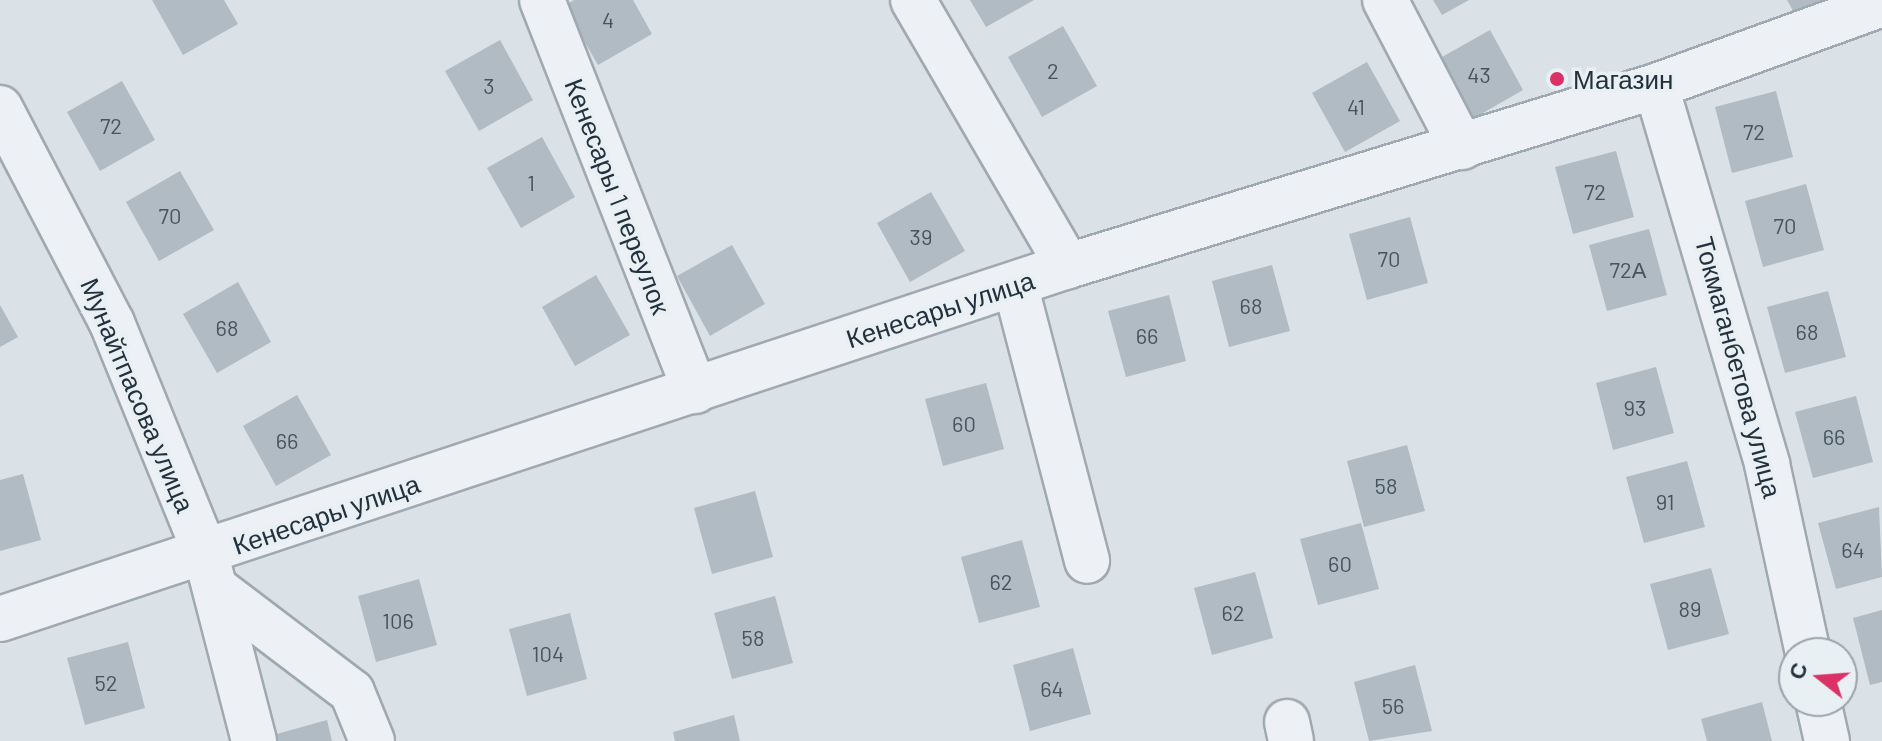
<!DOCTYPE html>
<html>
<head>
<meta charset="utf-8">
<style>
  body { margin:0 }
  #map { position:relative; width:1882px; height:741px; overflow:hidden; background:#dae1e7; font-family:Barlow,sans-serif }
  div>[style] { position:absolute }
  .building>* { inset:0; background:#b1bbc4 }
  .roads { filter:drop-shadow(2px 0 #9fa9b1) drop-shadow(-2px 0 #9fa9b1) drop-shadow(0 2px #9fa9b1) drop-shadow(0 -2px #9fa9b1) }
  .minor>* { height:44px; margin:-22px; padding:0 22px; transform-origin:22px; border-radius:22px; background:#edf1f5 }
  .dots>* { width:22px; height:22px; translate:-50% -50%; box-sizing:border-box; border:4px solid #e9f0f4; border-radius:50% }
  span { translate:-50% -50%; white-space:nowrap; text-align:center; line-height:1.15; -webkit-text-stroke:7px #e9f0f4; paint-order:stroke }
  .number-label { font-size:22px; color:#465460 }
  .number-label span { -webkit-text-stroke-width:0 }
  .poi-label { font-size:26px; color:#23313e }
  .left { translate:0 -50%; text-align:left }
  .street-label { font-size:26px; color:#23313e }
  .north { position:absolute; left:1778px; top:637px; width:80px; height:80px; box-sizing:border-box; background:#e9f0f4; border:2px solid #9aa4ab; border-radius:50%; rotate:287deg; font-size:22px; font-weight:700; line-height:32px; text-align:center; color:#23313e }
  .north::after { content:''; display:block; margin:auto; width:28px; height:36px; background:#da3166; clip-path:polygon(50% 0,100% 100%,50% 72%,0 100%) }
</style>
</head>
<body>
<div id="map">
  <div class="building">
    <i style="clip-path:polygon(152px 0,224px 0,238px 24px,183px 55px)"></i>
    <i style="clip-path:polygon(574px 0,633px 0,652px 34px,598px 65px,564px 6px)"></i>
    <i style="clip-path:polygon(970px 0,1034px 0,986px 27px)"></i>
    <i style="clip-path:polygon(1433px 0,1469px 0,1442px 15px)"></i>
    <i style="clip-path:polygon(1787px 0,1835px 0,1799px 21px)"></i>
    <i style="clip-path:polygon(1063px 26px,1097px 86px,1042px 117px,1008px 57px)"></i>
    <i style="clip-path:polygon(1490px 30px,1523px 90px,1469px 121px,1435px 61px)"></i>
    <i style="clip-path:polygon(500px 40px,533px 100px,479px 131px,445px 71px)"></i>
    <i style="clip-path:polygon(1367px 62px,1400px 121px,1345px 152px,1312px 93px)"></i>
    <i style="clip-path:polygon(122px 81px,155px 140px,100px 171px,67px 112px)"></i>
    <i style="clip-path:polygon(1776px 91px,1793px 157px,1732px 173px,1715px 107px)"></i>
    <i style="clip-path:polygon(542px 137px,575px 197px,521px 228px,487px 168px)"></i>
    <i style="clip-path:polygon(1616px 151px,1634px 217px,1573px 234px,1555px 167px)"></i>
    <i style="clip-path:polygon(180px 171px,214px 230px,159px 261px,126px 202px)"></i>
    <i style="clip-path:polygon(1806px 184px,1824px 250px,1763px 267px,1745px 201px)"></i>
    <i style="clip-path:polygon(931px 192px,965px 251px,910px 282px,877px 223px)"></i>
    <i style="clip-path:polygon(1410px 217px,1428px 283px,1367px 300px,1349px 234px)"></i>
    <i style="clip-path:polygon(1649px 229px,1667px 295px,1607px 311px,1589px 245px)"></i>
    <i style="clip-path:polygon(732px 245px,765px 304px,710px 336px,677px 276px)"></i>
    <i style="clip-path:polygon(1272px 265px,1290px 331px,1229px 347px,1212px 281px)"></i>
    <i style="clip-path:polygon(596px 275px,630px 335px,575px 366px,542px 307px)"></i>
    <i style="clip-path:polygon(238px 282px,271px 342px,217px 373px,183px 314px)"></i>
    <i style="clip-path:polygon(1828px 291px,1846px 357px,1785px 373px,1767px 307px)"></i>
    <i style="clip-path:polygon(1169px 295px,1186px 361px,1126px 377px,1108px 311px)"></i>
    <i style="clip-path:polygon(0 305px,18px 337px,0 347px)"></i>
    <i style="clip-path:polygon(1656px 367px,1674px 433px,1613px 450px,1596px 383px)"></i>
    <i style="clip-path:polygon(986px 383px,1004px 449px,943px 466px,925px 399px)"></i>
    <i style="clip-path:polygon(297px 395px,331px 455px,276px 486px,243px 426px)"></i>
    <i style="clip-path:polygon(1856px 396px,1873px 462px,1813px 478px,1795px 412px)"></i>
    <i style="clip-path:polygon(1407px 445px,1425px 511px,1364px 527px,1347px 461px)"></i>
    <i style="clip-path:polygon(1687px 461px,1705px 527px,1644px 543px,1626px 477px)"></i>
    <i style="clip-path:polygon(23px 474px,41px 540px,0 551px,0 480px)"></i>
    <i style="clip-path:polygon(755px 491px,773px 557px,712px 574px,694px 508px)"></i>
    <i style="clip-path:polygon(1879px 507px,1882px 577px,1836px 589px,1818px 523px)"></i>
    <i style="clip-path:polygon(1361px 523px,1379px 589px,1318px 605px,1300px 539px)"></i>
    <i style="clip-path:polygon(1022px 540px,1040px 607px,979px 623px,961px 557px)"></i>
    <i style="clip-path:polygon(1711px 568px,1729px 634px,1668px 650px,1650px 584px)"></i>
    <i style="clip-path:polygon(1255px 572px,1273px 638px,1212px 655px,1194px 588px)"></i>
    <i style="clip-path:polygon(419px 579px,437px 645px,376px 662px,358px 596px)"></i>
    <i style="clip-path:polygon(775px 596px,793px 663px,732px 679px,714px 613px)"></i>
    <i style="clip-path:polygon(1882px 610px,1882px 682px,1870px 685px,1853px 618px)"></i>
    <i style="clip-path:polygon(570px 613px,587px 679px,527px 696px,509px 629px)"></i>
    <i style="clip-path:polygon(128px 642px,145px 708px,85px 725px,67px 658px)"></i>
    <i style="clip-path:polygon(1073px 648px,1091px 714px,1030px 731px,1013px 665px)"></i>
    <i style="clip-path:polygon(1415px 665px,1432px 731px,1369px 741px,1354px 682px)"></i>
    <i style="clip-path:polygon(1762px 702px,1772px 741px,1707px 741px,1701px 719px)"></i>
    <i style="clip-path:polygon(734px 715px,740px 741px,675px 741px,673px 732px)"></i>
    <i style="clip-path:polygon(327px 720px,332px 741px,267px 741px,266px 737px)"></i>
  </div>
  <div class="roads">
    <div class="minor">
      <i style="left:542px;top:0;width:420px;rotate:68.6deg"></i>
      <i style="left:913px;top:0;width:308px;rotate:59.8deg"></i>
      <i style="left:1385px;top:0;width:166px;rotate:62.4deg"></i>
      <i style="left:1656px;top:86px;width:394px;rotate:73.6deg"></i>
      <i style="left:1767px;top:464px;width:193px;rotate:77.8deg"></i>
      <i style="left:0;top:108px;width:242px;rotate:62.5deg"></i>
      <i style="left:112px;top:323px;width:250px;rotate:67.9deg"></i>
      <i style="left:206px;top:555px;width:192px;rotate:75.5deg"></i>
      <i style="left:1015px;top:284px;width:286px;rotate:75.4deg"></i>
      <i style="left:215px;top:588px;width:172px;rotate:37.2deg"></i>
      <i style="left:352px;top:692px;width:53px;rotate:67.8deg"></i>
      <i style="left:0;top:619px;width:1125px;rotate:-18.29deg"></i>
      <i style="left:1068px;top:266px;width:615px;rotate:-17.02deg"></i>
      <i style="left:1656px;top:86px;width:240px;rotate:-19.9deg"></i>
      <i style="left:1818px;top:701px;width:41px;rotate:77.3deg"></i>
      <i style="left:1287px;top:722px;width:19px;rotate:78deg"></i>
    </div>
  </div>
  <div class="dots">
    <i style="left:1557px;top:79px;background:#da3166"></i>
  </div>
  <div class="number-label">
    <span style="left:608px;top:20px">4</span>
    <span style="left:1053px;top:71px">2</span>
    <span style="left:1479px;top:75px">43</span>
    <span style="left:489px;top:86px">3</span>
    <span style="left:1356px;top:107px">41</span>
    <span style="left:111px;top:126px">72</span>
    <span style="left:1754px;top:132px">72</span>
    <span style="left:531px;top:183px">1</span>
    <span style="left:1595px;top:192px">72</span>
    <span style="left:170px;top:216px">70</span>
    <span style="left:1785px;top:226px">70</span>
    <span style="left:921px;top:237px">39</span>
    <span style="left:1389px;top:259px">70</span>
    <span style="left:1628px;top:270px">72А</span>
    <span style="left:1251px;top:306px">68</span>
    <span style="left:227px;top:328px">68</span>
    <span style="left:1807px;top:332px">68</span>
    <span style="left:1147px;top:336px">66</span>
    <span style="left:1635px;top:408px">93</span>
    <span style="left:964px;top:424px">60</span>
    <span style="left:1834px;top:437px">66</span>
    <span style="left:287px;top:441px">66</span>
    <span style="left:1386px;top:486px">58</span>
    <span style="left:1665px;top:502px">91</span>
    <span style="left:1853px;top:550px">64</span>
    <span style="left:1340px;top:564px">60</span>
    <span style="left:1001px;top:582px">62</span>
    <span style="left:1690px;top:609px">89</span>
    <span style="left:1233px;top:613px">62</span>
    <span style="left:398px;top:621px">106</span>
    <span style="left:753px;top:638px">58</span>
    <span style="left:548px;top:654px">104</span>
    <span style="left:106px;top:683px">52</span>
    <span style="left:1052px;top:689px">64</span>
    <span style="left:1393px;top:706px">56</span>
  </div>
  <div class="poi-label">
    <span class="left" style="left:1573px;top:79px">Магазин</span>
  </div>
  <div class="street-label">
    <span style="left:618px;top:196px;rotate:69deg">Кенесары 1 переулок</span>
    <span style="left:940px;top:309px;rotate:-18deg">Кенесары улица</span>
    <span style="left:1739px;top:367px;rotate:75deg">Токмаганбетова улица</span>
    <span style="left:138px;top:395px;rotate:67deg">Мунайтпасова улица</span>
    <span style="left:326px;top:514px;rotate:-19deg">Кенесары улица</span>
  </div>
  <div class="north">С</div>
</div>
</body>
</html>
